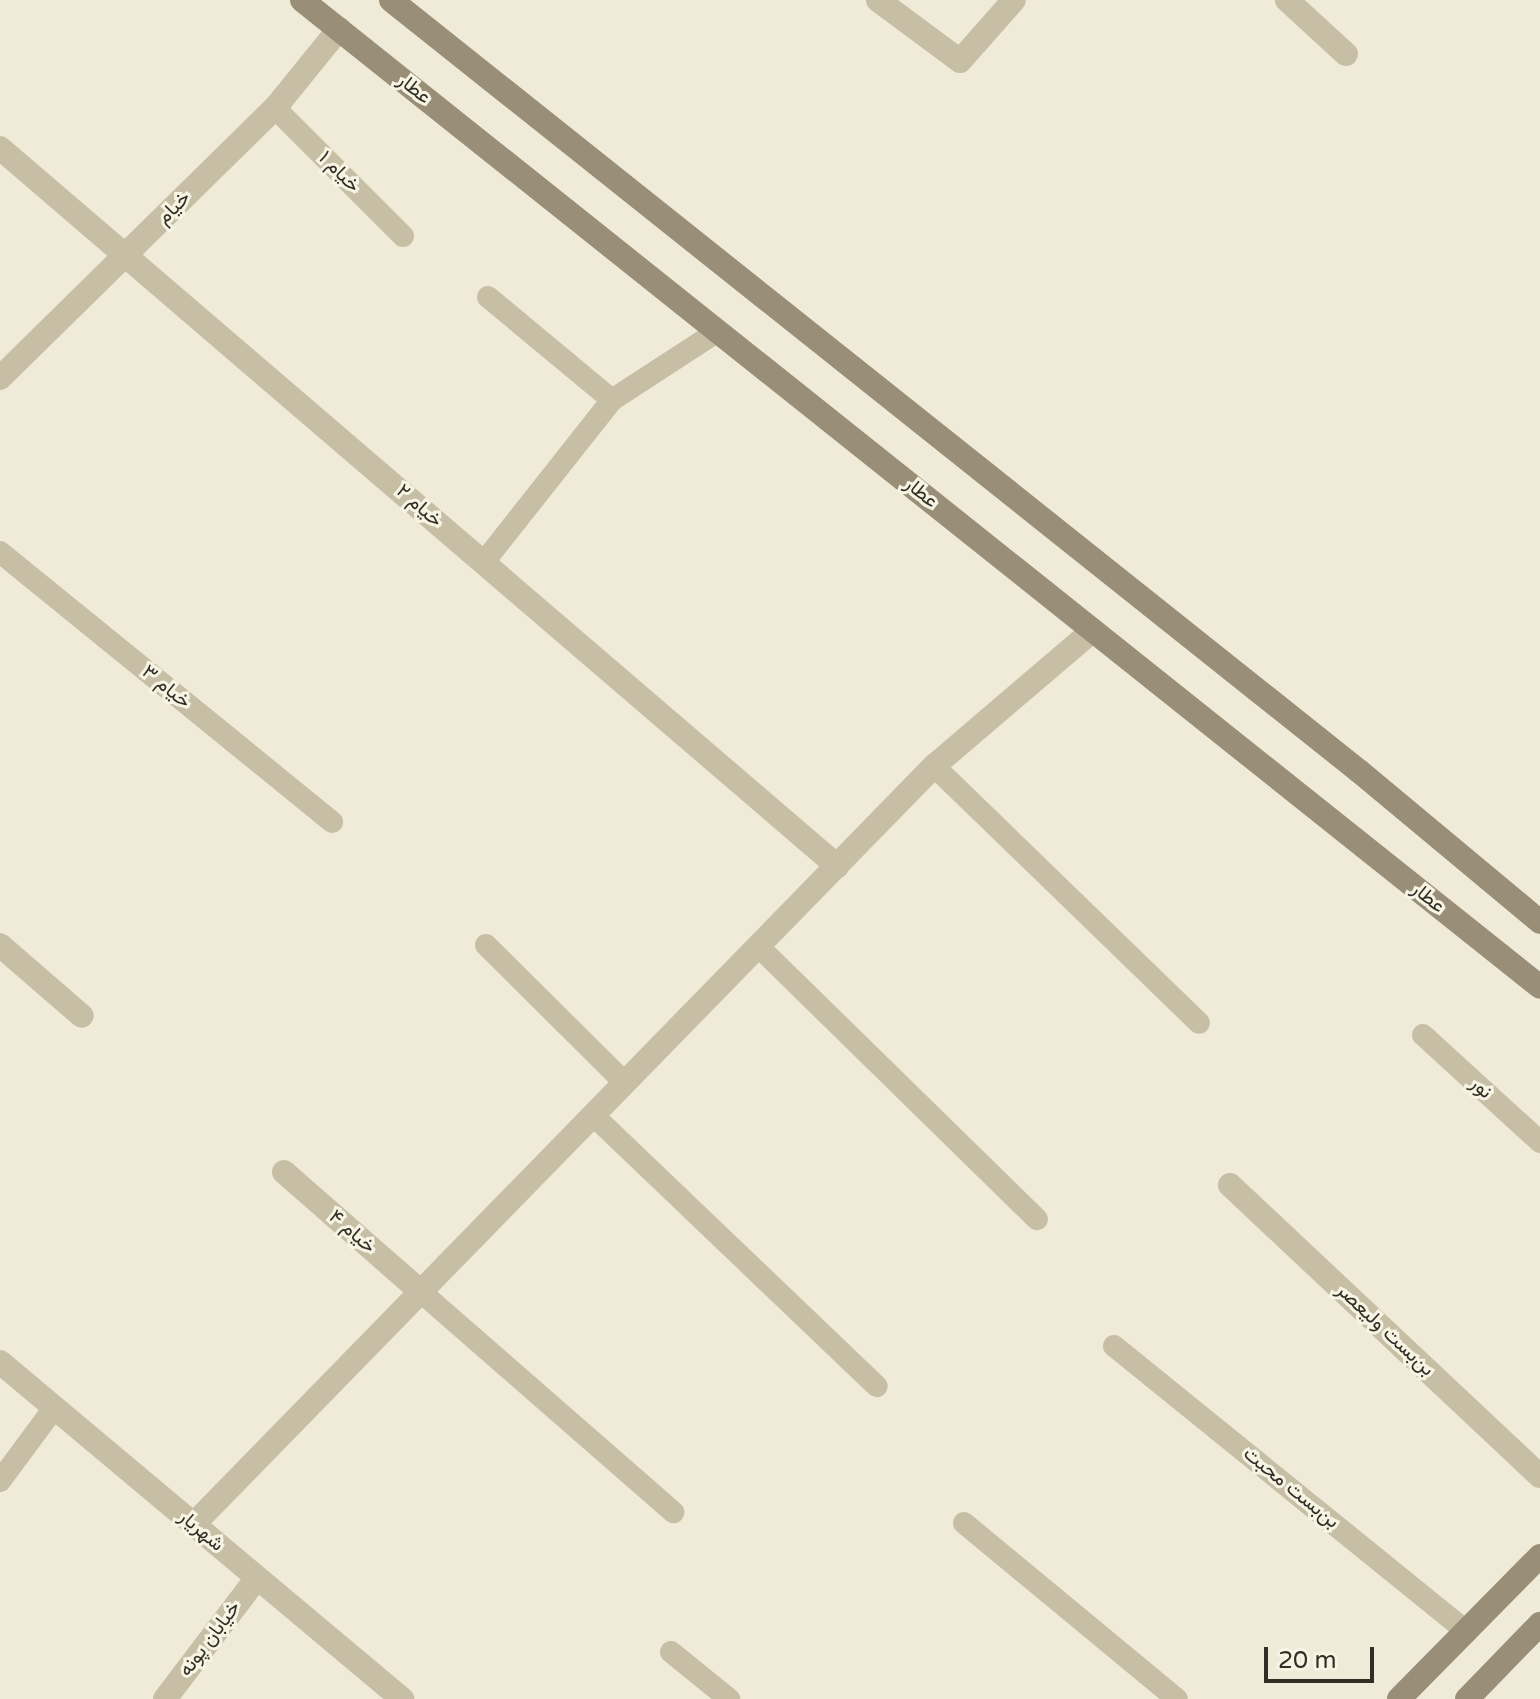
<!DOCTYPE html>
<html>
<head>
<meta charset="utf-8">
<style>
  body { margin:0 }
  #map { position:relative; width:1540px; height:1699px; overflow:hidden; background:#efebd8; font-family:"Varela Round",Vazirmatn,sans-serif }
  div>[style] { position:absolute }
  .lane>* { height:22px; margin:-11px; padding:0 11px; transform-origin:11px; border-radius:11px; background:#c6bea5 }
  .street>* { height:24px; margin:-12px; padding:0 12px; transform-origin:12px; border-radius:12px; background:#c6bea5 }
  .secondary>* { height:24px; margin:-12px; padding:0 12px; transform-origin:12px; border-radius:12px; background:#998e77 }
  span { translate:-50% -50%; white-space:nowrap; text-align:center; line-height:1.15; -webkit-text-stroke:6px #f7f4e4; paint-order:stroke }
  .street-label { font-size:20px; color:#322e26 }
  .scale { position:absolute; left:1264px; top:1647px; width:110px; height:36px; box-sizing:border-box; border:4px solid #322e26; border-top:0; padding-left:10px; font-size:24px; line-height:28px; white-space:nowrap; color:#322e26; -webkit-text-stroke:6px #f7f4e4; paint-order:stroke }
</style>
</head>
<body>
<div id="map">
  <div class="lane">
    <i style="left:275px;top:108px;width:181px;rotate:45deg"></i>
    <i style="left:488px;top:297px;width:161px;rotate:39.7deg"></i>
    <i style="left:0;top:552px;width:428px;rotate:39.1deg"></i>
    <i style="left:484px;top:562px;width:206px;rotate:-51.7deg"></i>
    <i style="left:612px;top:400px;width:126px;rotate:-33.1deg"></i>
    <i style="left:934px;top:766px;width:369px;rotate:44.1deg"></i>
    <i style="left:486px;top:945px;width:196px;rotate:44.8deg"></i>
    <i style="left:759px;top:947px;width:389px;rotate:44.4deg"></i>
    <i style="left:1423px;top:1035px;width:159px;rotate:42.4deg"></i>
    <i style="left:594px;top:1116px;width:391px;rotate:43.7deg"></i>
    <i style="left:421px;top:1292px;width:335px;rotate:41.1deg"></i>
    <i style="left:1114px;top:1346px;width:454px;rotate:39deg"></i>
    <i style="left:0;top:1481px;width:91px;rotate:-53.5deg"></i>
    <i style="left:964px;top:1523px;width:276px;rotate:39.6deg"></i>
    <i style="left:671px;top:1652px;width:75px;rotate:39deg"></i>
  </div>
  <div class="street">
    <i style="left:878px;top:0;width:102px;rotate:36.6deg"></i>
    <i style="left:960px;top:61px;width:81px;rotate:-48.5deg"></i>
    <i style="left:1287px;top:0;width:80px;rotate:42.5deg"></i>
    <i style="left:0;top:148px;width:1103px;rotate:40.62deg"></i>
    <i style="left:0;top:378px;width:385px;rotate:-44.5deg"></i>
    <i style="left:275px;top:108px;width:102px;rotate:-51deg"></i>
    <i style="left:0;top:945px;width:108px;rotate:40.9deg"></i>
    <i style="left:284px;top:1172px;width:182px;rotate:41.2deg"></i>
    <i style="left:1230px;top:1185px;width:425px;rotate:43.2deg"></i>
    <i style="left:0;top:1362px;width:525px;rotate:39.97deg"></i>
    <i style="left:193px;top:1525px;width:1061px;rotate:-45.69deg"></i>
    <i style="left:934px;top:766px;width:209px;rotate:-40.5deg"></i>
    <i style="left:165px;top:1699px;width:151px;rotate:-52.8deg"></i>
  </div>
  <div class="secondary">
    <i style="left:302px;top:0;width:1583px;rotate:38.56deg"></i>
    <i style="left:391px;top:0;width:1238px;rotate:38.54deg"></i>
    <i style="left:1359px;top:771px;width:236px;rotate:39.8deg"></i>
    <i style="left:1399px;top:1699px;width:201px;rotate:-45.4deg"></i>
    <i style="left:1467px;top:1699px;width:105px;rotate:-45.8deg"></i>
  </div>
  <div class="street-label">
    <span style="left:414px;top:89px;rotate:38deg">عطار</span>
    <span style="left:339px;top:172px;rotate:45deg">خیام ۱</span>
    <span style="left:174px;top:208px;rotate:-45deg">خیام</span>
    <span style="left:921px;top:493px;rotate:39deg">عطار</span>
    <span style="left:419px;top:506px;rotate:41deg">خیام ۲</span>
    <span style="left:166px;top:687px;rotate:39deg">خیام ۳</span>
    <span style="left:1428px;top:898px;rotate:39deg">عطار</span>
    <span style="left:1481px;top:1088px;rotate:42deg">نور</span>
    <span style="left:352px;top:1232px;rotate:41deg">خیام ۴</span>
    <span style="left:1385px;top:1330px;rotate:43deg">بن‌بست ولیعصر</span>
    <span style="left:1291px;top:1488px;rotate:39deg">بن‌بست محبت</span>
    <span style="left:201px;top:1531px;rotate:40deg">شهریار</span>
    <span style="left:210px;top:1639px;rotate:-53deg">خیابان پونه</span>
  </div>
  <div class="scale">20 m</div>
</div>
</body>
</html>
